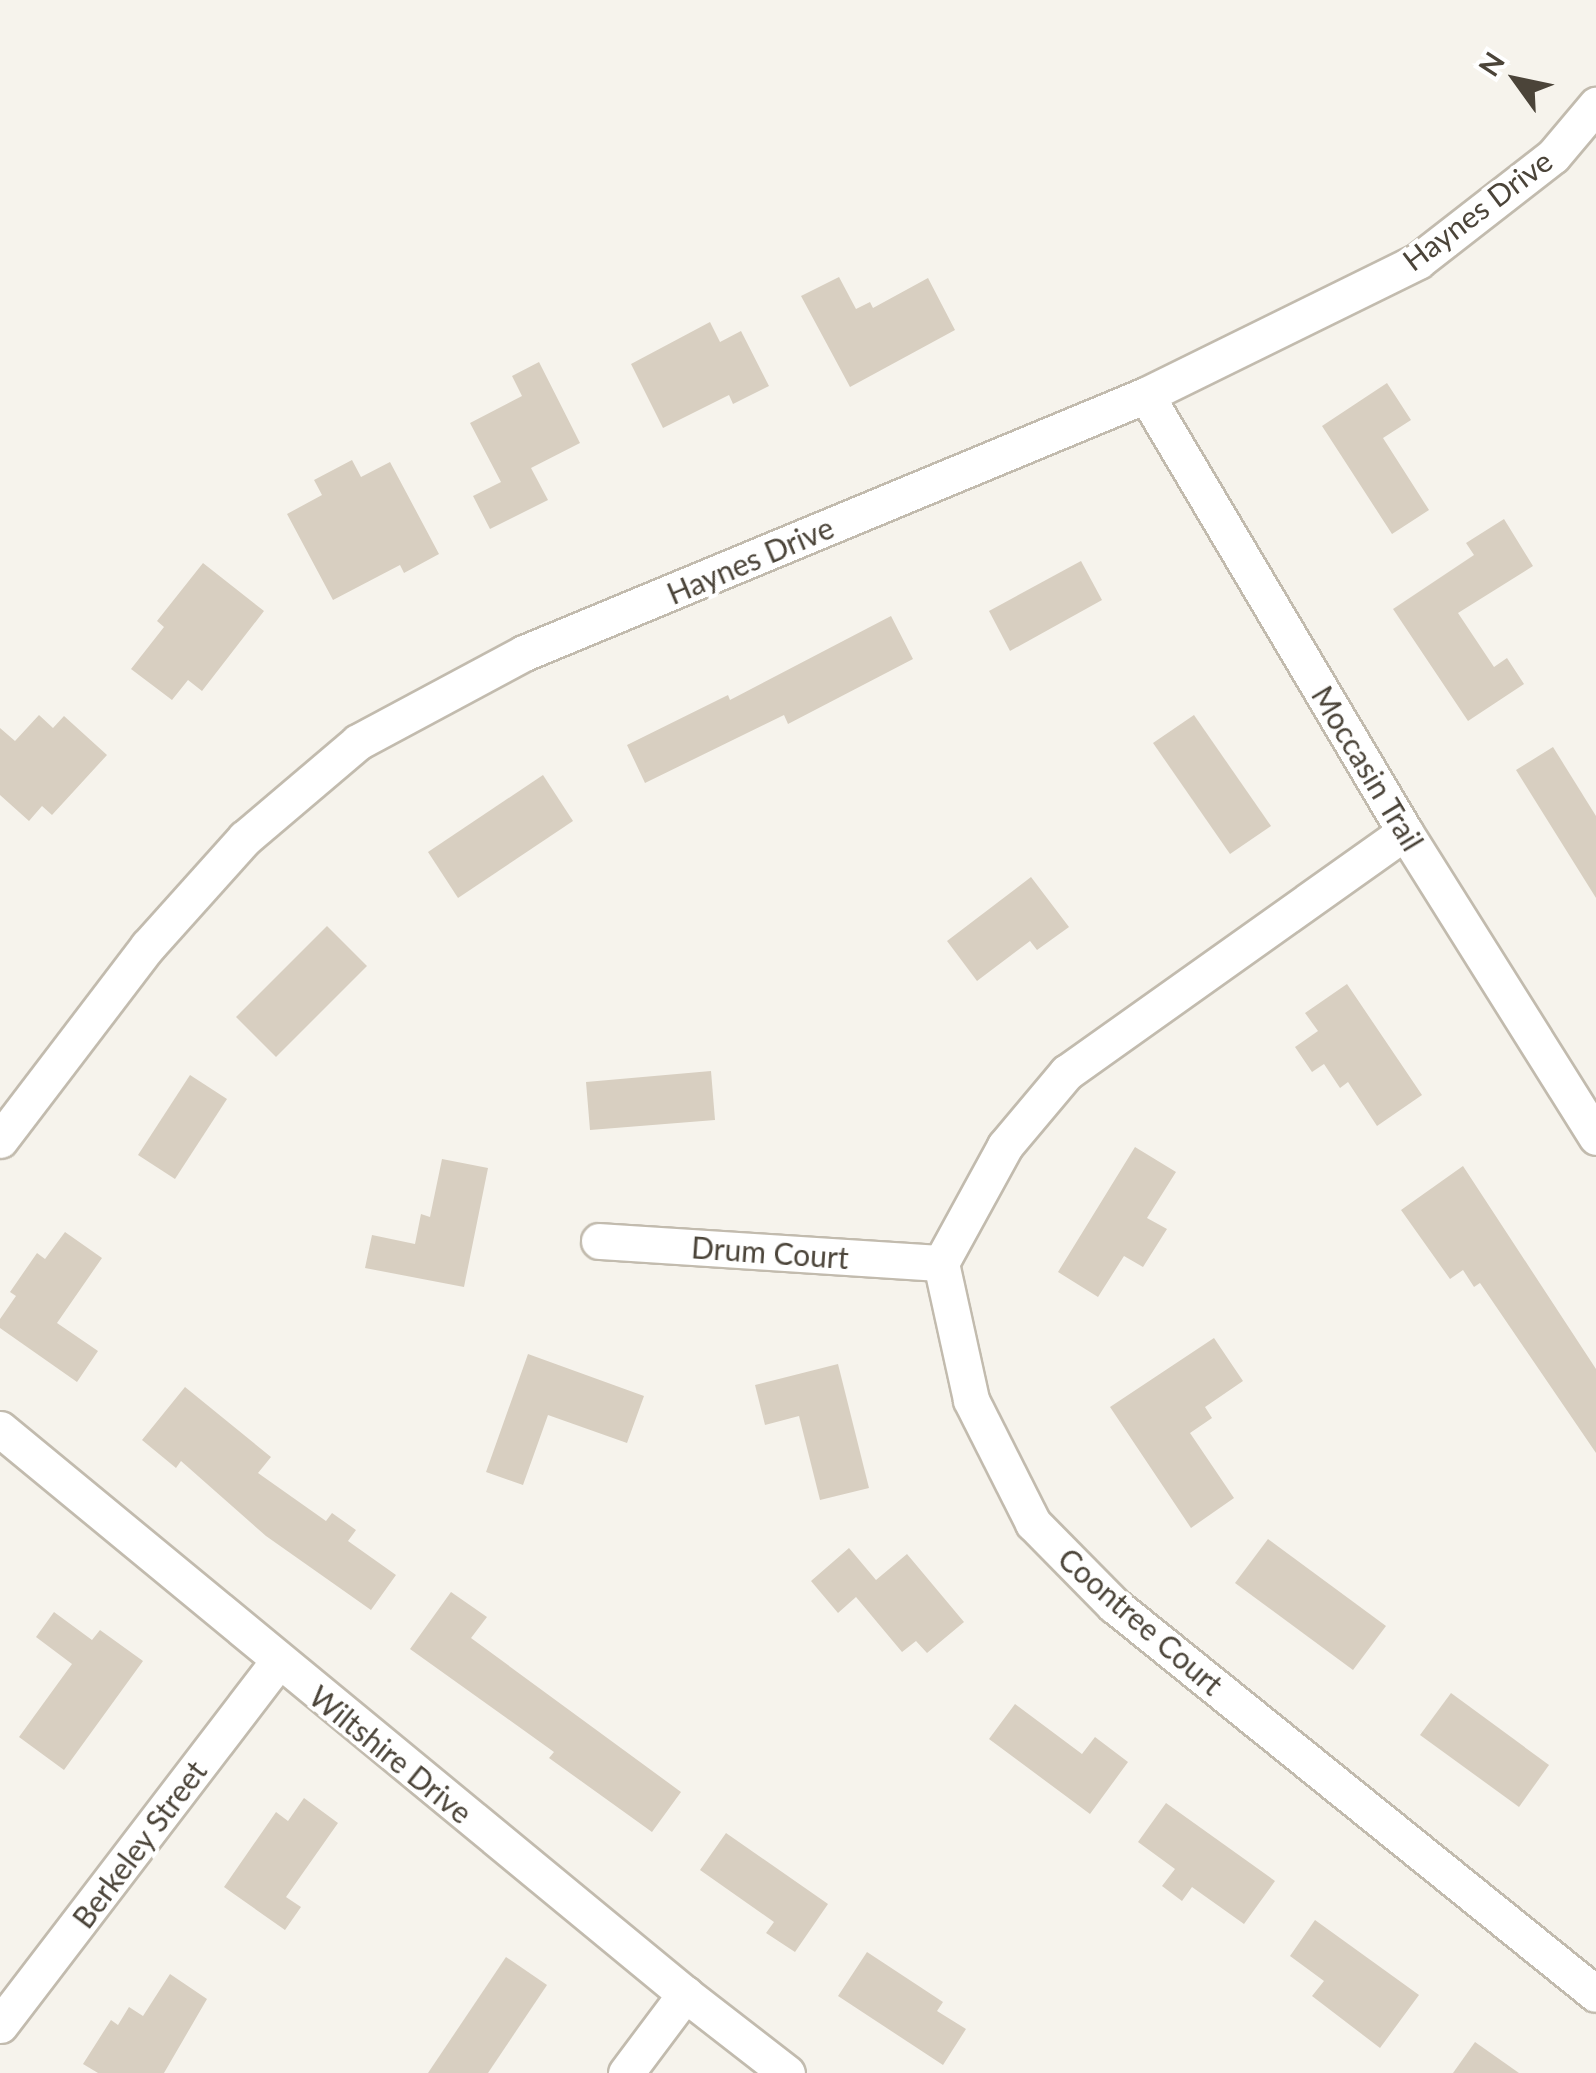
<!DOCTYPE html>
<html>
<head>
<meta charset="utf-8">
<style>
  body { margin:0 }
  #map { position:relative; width:1596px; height:2073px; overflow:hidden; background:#f6f3ec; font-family:Lato,sans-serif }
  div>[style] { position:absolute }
  .building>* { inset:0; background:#d8cfc1 }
  .roads { filter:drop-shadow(2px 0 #c2bbae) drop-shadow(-2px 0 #c2bbae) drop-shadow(0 2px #c2bbae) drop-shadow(0 -2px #c2bbae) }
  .minor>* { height:35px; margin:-17.5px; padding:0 17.5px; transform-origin:17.5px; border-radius:17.5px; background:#fff }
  span { translate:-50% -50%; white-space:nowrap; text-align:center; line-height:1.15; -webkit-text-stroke:8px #fff; paint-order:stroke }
  .street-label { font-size:30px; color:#4b4439 }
  .north { position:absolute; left:1466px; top:30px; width:100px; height:100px; -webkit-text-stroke:8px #fff; paint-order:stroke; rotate:303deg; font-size:28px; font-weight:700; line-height:40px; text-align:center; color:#4b4439 }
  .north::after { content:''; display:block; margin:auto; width:35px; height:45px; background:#4b4439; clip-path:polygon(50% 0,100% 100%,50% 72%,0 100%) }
</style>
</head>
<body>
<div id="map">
  <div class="building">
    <i style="clip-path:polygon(839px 277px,856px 309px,870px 302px,873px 308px,928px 278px,955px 330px,850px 387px,801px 296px)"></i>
    <i style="clip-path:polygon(710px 322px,720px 342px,741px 331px,769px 386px,733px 404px,729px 395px,663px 428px,631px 364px)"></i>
    <i style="clip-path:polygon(539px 362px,580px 443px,531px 468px,548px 500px,490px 529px,473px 496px,501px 482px,470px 423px,522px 396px,512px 376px)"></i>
    <i style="clip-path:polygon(1387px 383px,1411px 420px,1383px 438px,1429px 510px,1392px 534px,1322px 426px)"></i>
    <i style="clip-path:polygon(352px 460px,361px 477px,390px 462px,439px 554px,404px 573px,400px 565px,333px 600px,287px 514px,322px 495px,314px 480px)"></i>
    <i style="clip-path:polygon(1504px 519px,1533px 566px,1458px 613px,1494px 667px,1507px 658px,1524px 684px,1468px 721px,1393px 609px,1474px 555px,1466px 543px)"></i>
    <i style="clip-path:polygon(1081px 561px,1102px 600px,1010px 651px,989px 611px)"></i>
    <i style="clip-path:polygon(203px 563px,264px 611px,202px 691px,188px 680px,172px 700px,131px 669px,164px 627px,157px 621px)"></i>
    <i style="clip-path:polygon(891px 616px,913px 659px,788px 724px,784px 715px,645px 783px,627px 745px,728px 695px,730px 700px)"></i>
    <i style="clip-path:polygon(39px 715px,53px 728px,64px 716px,107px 755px,52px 815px,42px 806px,29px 821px,0 795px,0 728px,15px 741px)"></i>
    <i style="clip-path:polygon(1194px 715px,1271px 826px,1230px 854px,1153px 743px)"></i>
    <i style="clip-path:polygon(1553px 747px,1596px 816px,1596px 898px,1516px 770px)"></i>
    <i style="clip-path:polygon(543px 775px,573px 821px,458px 898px,428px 852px)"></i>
    <i style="clip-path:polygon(1031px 877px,1069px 927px,1037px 950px,1030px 941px,977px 981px,947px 941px)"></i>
    <i style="clip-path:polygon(327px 926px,367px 966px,276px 1057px,236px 1017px)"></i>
    <i style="clip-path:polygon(1347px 984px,1422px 1095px,1377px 1126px,1348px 1082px,1340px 1088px,1324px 1064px,1312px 1072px,1295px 1047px,1318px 1031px,1305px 1013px)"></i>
    <i style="clip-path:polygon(711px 1071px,715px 1120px,590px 1130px,586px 1082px)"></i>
    <i style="clip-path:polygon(190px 1075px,227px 1099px,175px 1179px,138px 1155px)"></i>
    <i style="clip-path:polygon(1135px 1147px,1176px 1172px,1147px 1218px,1167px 1229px,1143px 1267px,1124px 1256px,1098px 1297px,1058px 1272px)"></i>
    <i style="clip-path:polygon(442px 1159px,488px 1168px,464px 1287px,365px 1268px,372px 1235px,415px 1244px,421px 1214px,430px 1217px)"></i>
    <i style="clip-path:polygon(1463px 1166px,1596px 1369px,1596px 1453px,1480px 1283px,1474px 1287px,1463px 1270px,1450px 1279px,1401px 1210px)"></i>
    <i style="clip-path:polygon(65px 1232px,102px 1258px,57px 1323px,98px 1351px,77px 1382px,0 1328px,0 1319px,16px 1296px,10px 1292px,37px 1253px,45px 1259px)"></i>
    <i style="clip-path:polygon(1214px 1338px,1243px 1381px,1205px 1407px,1212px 1418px,1190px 1433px,1234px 1498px,1191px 1528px,1110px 1407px)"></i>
    <i style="clip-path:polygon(528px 1354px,644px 1396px,627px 1443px,548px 1415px,523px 1485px,486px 1472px)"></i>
    <i style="clip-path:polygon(838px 1364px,869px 1488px,820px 1500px,799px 1416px,765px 1425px,755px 1385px)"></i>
    <i style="clip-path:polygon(185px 1387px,271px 1457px,258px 1473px,326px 1521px,332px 1513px,356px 1530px,348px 1541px,396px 1575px,371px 1610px,266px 1536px,181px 1461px,176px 1468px,142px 1440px)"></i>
    <i style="clip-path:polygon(1268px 1539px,1386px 1626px,1353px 1670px,1235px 1583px)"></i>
    <i style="clip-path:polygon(849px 1548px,876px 1580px,907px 1554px,964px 1622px,927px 1653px,916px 1641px,902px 1652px,856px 1597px,838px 1613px,811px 1581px)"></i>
    <i style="clip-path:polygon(451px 1592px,487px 1617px,471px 1638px,681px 1792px,652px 1832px,549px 1758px,554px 1752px,410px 1649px)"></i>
    <i style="clip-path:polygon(54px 1612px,92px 1640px,100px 1630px,143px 1661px,64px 1770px,19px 1737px,72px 1664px,36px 1637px)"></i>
    <i style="clip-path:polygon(1451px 1693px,1549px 1765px,1519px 1807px,1420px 1735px)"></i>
    <i style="clip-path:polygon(1015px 1704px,1082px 1754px,1095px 1737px,1128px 1762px,1090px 1814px,989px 1739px)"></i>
    <i style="clip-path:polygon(304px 1798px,338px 1823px,286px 1897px,301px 1907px,285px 1930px,224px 1887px,276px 1812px,288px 1821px)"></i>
    <i style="clip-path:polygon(1166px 1803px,1275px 1881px,1244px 1924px,1192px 1887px,1182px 1901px,1162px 1886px,1175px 1869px,1138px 1842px)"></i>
    <i style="clip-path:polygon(726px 1833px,828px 1904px,795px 1952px,766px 1933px,774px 1922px,700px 1870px)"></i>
    <i style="clip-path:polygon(1315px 1920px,1419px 1995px,1380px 2048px,1312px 1996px,1324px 1981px,1290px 1956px)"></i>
    <i style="clip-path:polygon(867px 1952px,943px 2002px,937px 2011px,966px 2029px,943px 2065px,838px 1996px)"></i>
    <i style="clip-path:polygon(506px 1957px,547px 1985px,488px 2073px,428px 2073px)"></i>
    <i style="clip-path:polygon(170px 1974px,207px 1999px,164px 2073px,98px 2073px,83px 2064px,111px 2020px,118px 2025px,129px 2007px,143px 2016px)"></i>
    <i style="clip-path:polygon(1475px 2042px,1519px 2073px,1453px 2073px)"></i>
  </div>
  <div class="roads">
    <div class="minor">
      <i style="left:1146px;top:395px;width:508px;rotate:59.35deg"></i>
      <i style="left:1405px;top:832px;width:360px;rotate:57.9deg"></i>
      <i style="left:1405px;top:832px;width:415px;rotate:144.6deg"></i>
      <i style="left:1067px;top:1072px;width:97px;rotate:130deg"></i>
      <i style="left:1005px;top:1146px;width:133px;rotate:118.7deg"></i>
      <i style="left:941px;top:1263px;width:140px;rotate:77.6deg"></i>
      <i style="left:971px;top:1400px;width:138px;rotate:63.2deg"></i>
      <i style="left:1033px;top:1523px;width:115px;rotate:45.4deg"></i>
      <i style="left:1114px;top:1605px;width:619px;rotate:38.91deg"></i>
      <i style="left:0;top:1140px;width:244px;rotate:-52.7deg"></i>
      <i style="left:148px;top:946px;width:145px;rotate:-48.1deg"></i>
      <i style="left:245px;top:838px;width:148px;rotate:-40.3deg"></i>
      <i style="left:358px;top:742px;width:188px;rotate:-28.2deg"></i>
      <i style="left:524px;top:653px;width:673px;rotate:-22.53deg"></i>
      <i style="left:1146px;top:395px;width:303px;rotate:-26.2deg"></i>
      <i style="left:1418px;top:261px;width:171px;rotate:-37.9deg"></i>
      <i style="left:1553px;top:156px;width:67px;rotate:-49.9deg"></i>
      <i style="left:599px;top:1241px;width:343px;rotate:3.7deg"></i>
      <i style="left:0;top:1429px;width:888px;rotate:39.52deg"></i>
      <i style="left:685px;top:1994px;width:129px;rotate:37.8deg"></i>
      <i style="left:0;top:2025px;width:457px;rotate:-52.6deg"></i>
      <i style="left:626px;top:2073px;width:99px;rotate:-53.2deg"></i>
    </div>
  </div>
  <div class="street-label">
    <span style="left:1477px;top:210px;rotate:-37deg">Haynes Drive</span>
    <span style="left:750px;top:560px;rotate:-23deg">Haynes Drive</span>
    <span style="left:1368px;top:768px;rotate:59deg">Moccasin Trail</span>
    <span style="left:770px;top:1252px;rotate:4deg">Drum Court</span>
    <span style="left:1141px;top:1621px;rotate:41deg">Coontree Court</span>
    <span style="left:391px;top:1754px;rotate:39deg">Wiltshire Drive</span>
    <span style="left:139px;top:1844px;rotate:-53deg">Berkeley Street</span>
  </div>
  <div class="north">N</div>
</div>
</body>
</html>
